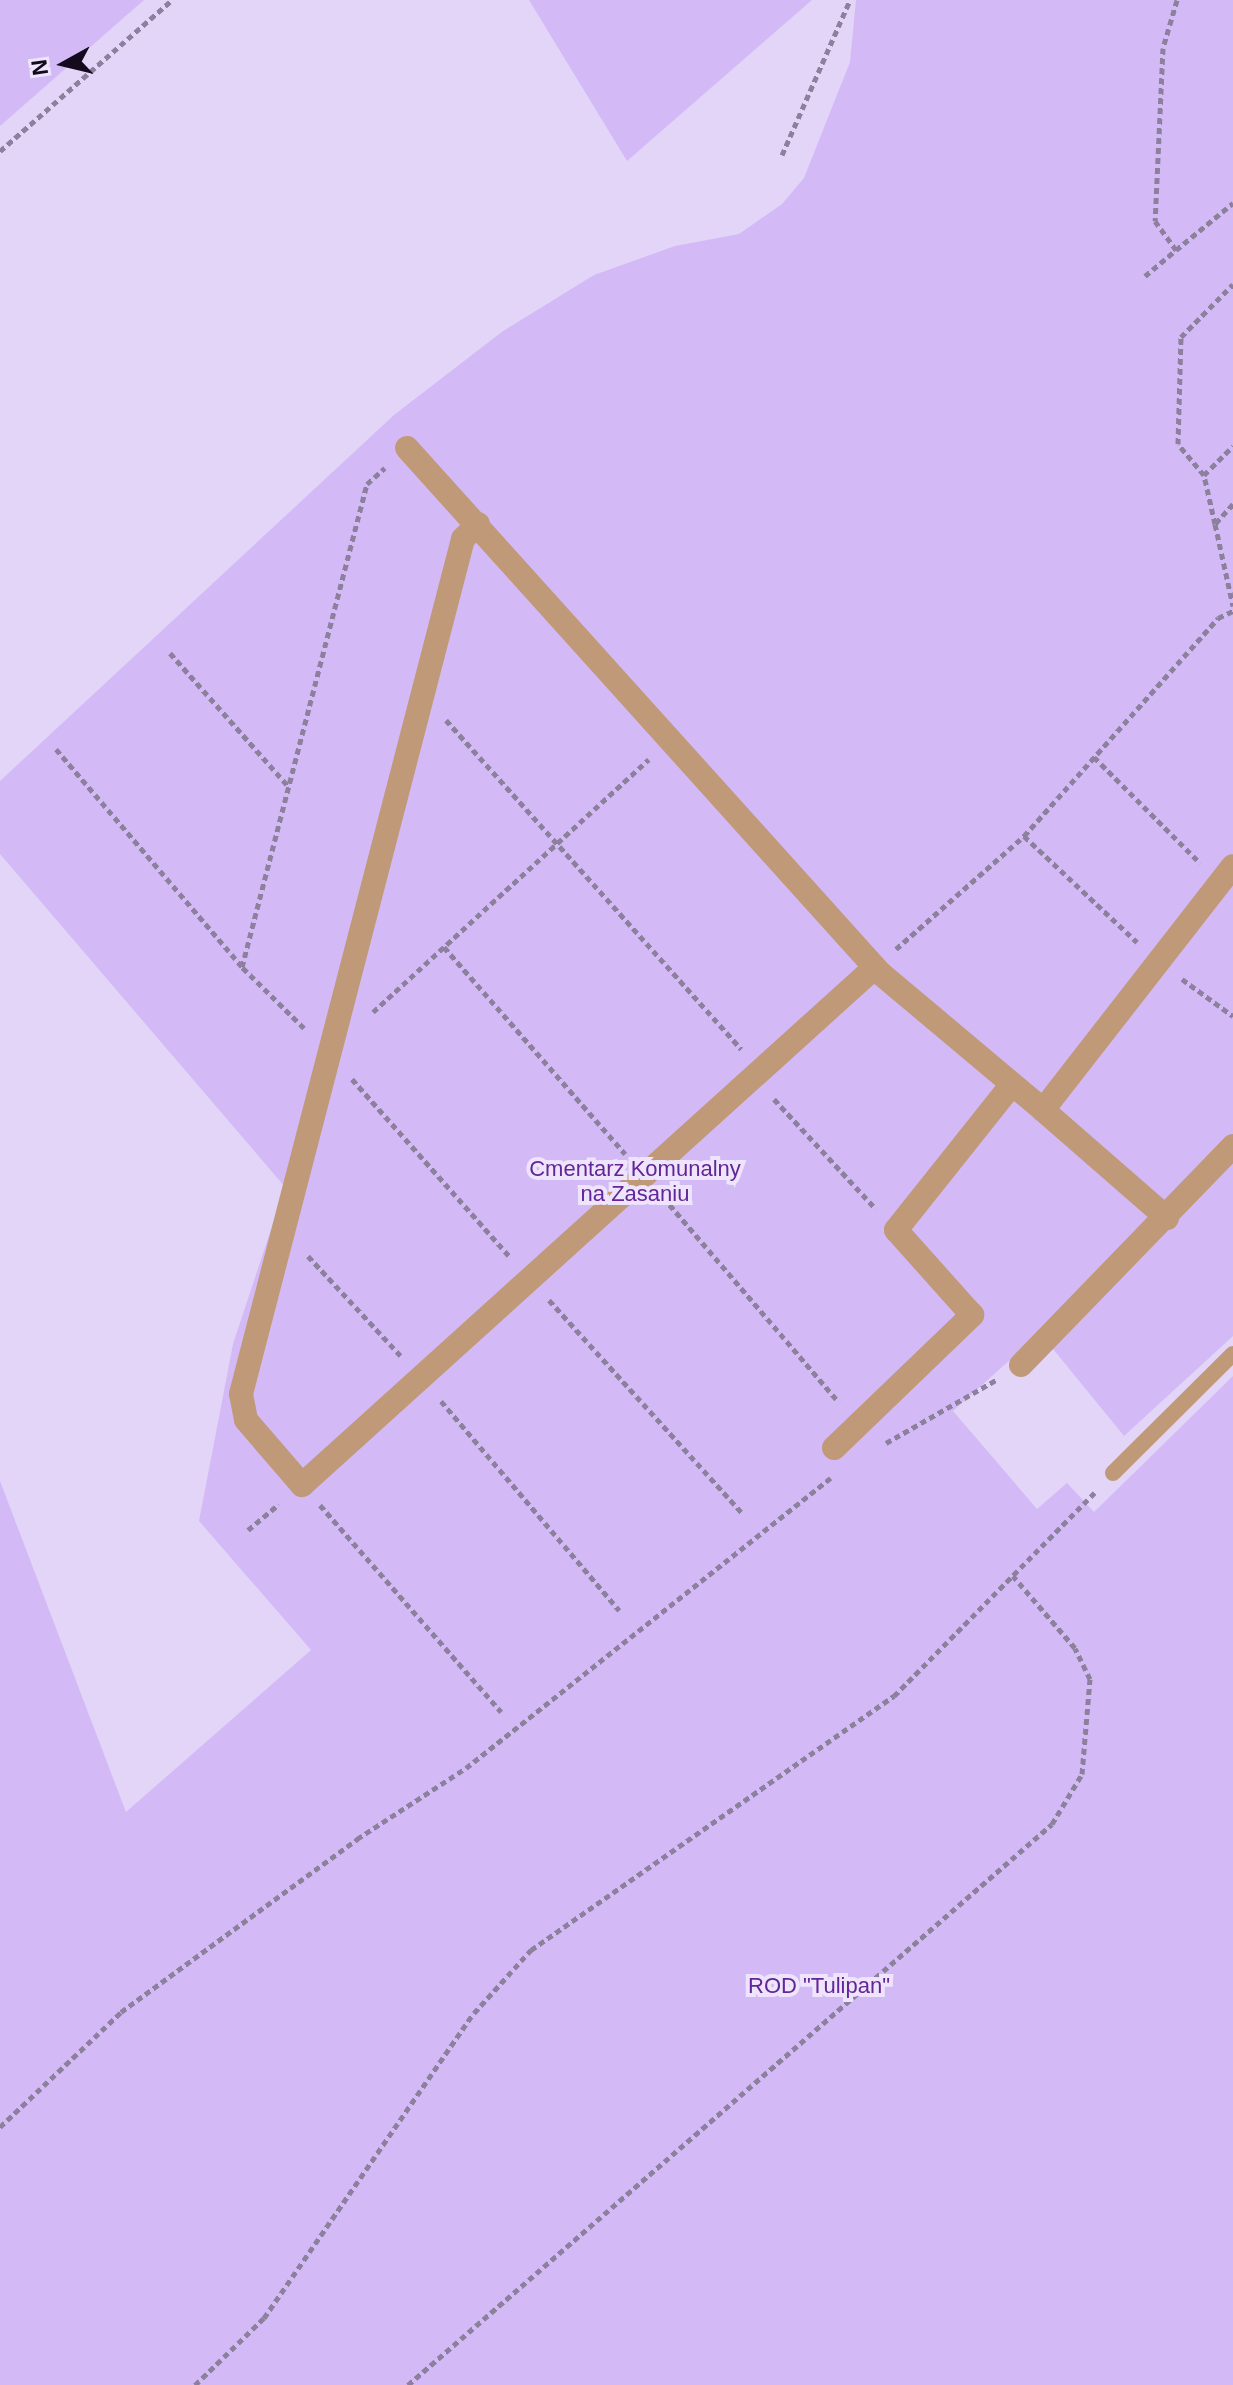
<!DOCTYPE html>
<html>
<head>
<meta charset="utf-8">
<style>
  body { margin:0 }
  #map { position:relative; width:1233px; height:2385px; overflow:hidden; background:#e3d5f8; font-family:Arial,sans-serif }
  div>[style] { position:absolute }
  .green>* { inset:0; background:#d3baf7 }
  .path>* { height:5px; margin-top:-2.5px; transform-origin:0; background:repeating-linear-gradient(90deg,#8c809d 0 6px,transparent 0 10px) }
  .service>* { height:16px; margin:-8px; padding:0 8px; transform-origin:8px; border-radius:8px; background:#c09a78 }
  .pedestrian>* { height:24px; margin:-12px; padding:0 12px; transform-origin:12px; border-radius:12px; background:#c09a78 }
  span { translate:-50% -50%; white-space:nowrap; text-align:center; line-height:1.15; -webkit-text-stroke:8px #eee4fc; paint-order:stroke }
  .park-label { font-size:22px; color:#622698 }
  .north { position:absolute; left:24px; top:24px; width:80px; height:80px; -webkit-text-stroke:6px #eee4fc; paint-order:stroke; rotate:262deg; font-size:22px; font-weight:700; line-height:32px; text-align:center; color:#130a1e }
  .north::after { content:''; display:block; margin:auto; width:28px; height:36px; background:#130a1e; clip-path:polygon(50% 0,100% 100%,50% 72%,0 100%) }
</style>
</head>
<body>
<div id="map">
  <div class="green">
    <i style="clip-path:polygon(0 0,144px 0,0 126px)"></i>
    <i style="clip-path:polygon(529px 0,812px 0,627px 161px)"></i>
    <i style="clip-path:polygon(856px 0,1233px 0,1233px 1336px,1124px 1436px,1040px 1333px,953px 1411px,1037px 1509px,1067px 1483px,1094px 1512px,1233px 1376px,1233px 2385px,0 2385px,0 1481px,126px 1812px,311px 1650px,199px 1521px,233px 1344px,285px 1187px,0 854px,0 781px,394px 415px,503px 331px,594px 275px,675px 246px,739px 234px,782px 204px,804px 178px,850px 62px)"></i>
  </div>
  <div class="path">
    <i style="left:1177px;top:0;width:50px;rotate:106.3deg"></i>
    <i style="left:1163px;top:48px;width:173px;rotate:92.6deg"></i>
    <i style="left:1155px;top:221px;width:36px;rotate:54deg"></i>
    <i style="left:1176px;top:250px;width:74px;rotate:-39.5deg"></i>
    <i style="left:0;top:151px;width:229px;rotate:-41.3deg"></i>
    <i style="left:782px;top:155px;width:169px;rotate:-66.3deg"></i>
    <i style="left:1145px;top:276px;width:40px;rotate:-40deg"></i>
    <i style="left:1204px;top:475px;width:41px;rotate:-45deg"></i>
    <i style="left:1233px;top:504px;width:27px;rotate:132deg"></i>
    <i style="left:1215px;top:524px;width:84px;rotate:77.6deg"></i>
    <i style="left:1215px;top:524px;width:50px;rotate:-102.7deg"></i>
    <i style="left:1204px;top:475px;width:40px;rotate:-130deg"></i>
    <i style="left:1178px;top:444px;width:107px;rotate:-88.4deg"></i>
    <i style="left:1181px;top:337px;width:74px;rotate:-45.5deg"></i>
    <i style="left:170px;top:653px;width:179px;rotate:48.4deg"></i>
    <i style="left:446px;top:720px;width:442px;rotate:48.1deg"></i>
    <i style="left:56px;top:749px;width:287px;rotate:49.5deg"></i>
    <i style="left:1094px;top:757px;width:150px;rotate:45deg"></i>
    <i style="left:1024px;top:836px;width:155px;rotate:43.2deg"></i>
    <i style="left:444px;top:947px;width:275px;rotate:48.8deg"></i>
    <i style="left:896px;top:949px;width:171px;rotate:-41.4deg"></i>
    <i style="left:1024px;top:836px;width:292px;rotate:-48.3deg"></i>
    <i style="left:1218px;top:618px;width:17px;rotate:-25deg"></i>
    <i style="left:1182px;top:979px;width:63px;rotate:36deg"></i>
    <i style="left:373px;top:1012px;width:374px;rotate:-42.5deg"></i>
    <i style="left:304px;top:1028px;width:87px;rotate:-135.5deg"></i>
    <i style="left:242px;top:967px;width:499px;rotate:-75.5deg"></i>
    <i style="left:367px;top:484px;width:24px;rotate:-42deg"></i>
    <i style="left:352px;top:1079px;width:238px;rotate:48.4deg"></i>
    <i style="left:774px;top:1099px;width:150px;rotate:47.2deg"></i>
    <i style="left:663px;top:1197px;width:270px;rotate:49.4deg"></i>
    <i style="left:308px;top:1256px;width:138px;rotate:47.1deg"></i>
    <i style="left:549px;top:1300px;width:287px;rotate:47.8deg"></i>
    <i style="left:441px;top:1401px;width:275px;rotate:49.6deg"></i>
    <i style="left:886px;top:1443px;width:127px;rotate:-29.8deg"></i>
    <i style="left:320px;top:1505px;width:275px;rotate:48.8deg"></i>
    <i style="left:248px;top:1530px;width:40px;rotate:-40deg"></i>
    <i style="left:0;top:2127px;width:167px;rotate:-43.5deg"></i>
    <i style="left:121px;top:2012px;width:293px;rotate:-36.2deg"></i>
    <i style="left:357px;top:1839px;width:130px;rotate:-33.1deg"></i>
    <i style="left:466px;top:1768px;width:466px;rotate:-38.5deg"></i>
    <i style="left:195px;top:2385px;width:96px;rotate:-44.2deg"></i>
    <i style="left:264px;top:2318px;width:370px;rotate:-55.5deg"></i>
    <i style="left:474px;top:2013px;width:85px;rotate:-47.9deg"></i>
    <i style="left:531px;top:1950px;width:443px;rotate:-35deg"></i>
    <i style="left:894px;top:1696px;width:288px;rotate:-45.4deg"></i>
    <i style="left:408px;top:2385px;width:854px;rotate:-41.06deg"></i>
    <i style="left:1052px;top:1824px;width:58px;rotate:-59deg"></i>
    <i style="left:1082px;top:1774px;width:95px;rotate:-85.2deg"></i>
    <i style="left:1090px;top:1679px;width:34px;rotate:-116deg"></i>
    <i style="left:1075px;top:1648px;width:95px;rotate:-130.7deg"></i>
  </div>
  <div class="service">
    <i style="left:1113px;top:1473px;width:169px;rotate:-44.8deg"></i>
  </div>
  <div class="pedestrian">
    <i style="left:407px;top:448px;width:707px;rotate:47.98deg"></i>
    <i style="left:880px;top:973px;width:213px;rotate:40deg"></i>
    <i style="left:478px;top:524px;width:21px;rotate:135deg"></i>
    <i style="left:463px;top:539px;width:883px;rotate:104.56deg"></i>
    <i style="left:241px;top:1394px;width:26px;rotate:79deg"></i>
    <i style="left:246px;top:1420px;width:86px;rotate:49.3deg"></i>
    <i style="left:302px;top:1485px;width:772px;rotate:-42.11deg"></i>
    <i style="left:1167px;top:1218px;width:164px;rotate:-138.9deg"></i>
    <i style="left:1043px;top:1110px;width:309px;rotate:-52.1deg"></i>
    <i style="left:1021px;top:1365px;width:305px;rotate:-45.9deg"></i>
    <i style="left:834px;top:1448px;width:192px;rotate:-43.9deg"></i>
    <i style="left:972px;top:1315px;width:114px;rotate:-131.8deg"></i>
    <i style="left:896px;top:1230px;width:186px;rotate:-51.5deg"></i>
  </div>
  <div class="park-label">
    <span style="left:635px;top:1181px">Cmentarz Komunalny<br>na Zasaniu</span>
    <span style="left:819px;top:1986px">ROD "Tulipan"</span>
  </div>
  <div class="north">N</div>
</div>
</body>
</html>
